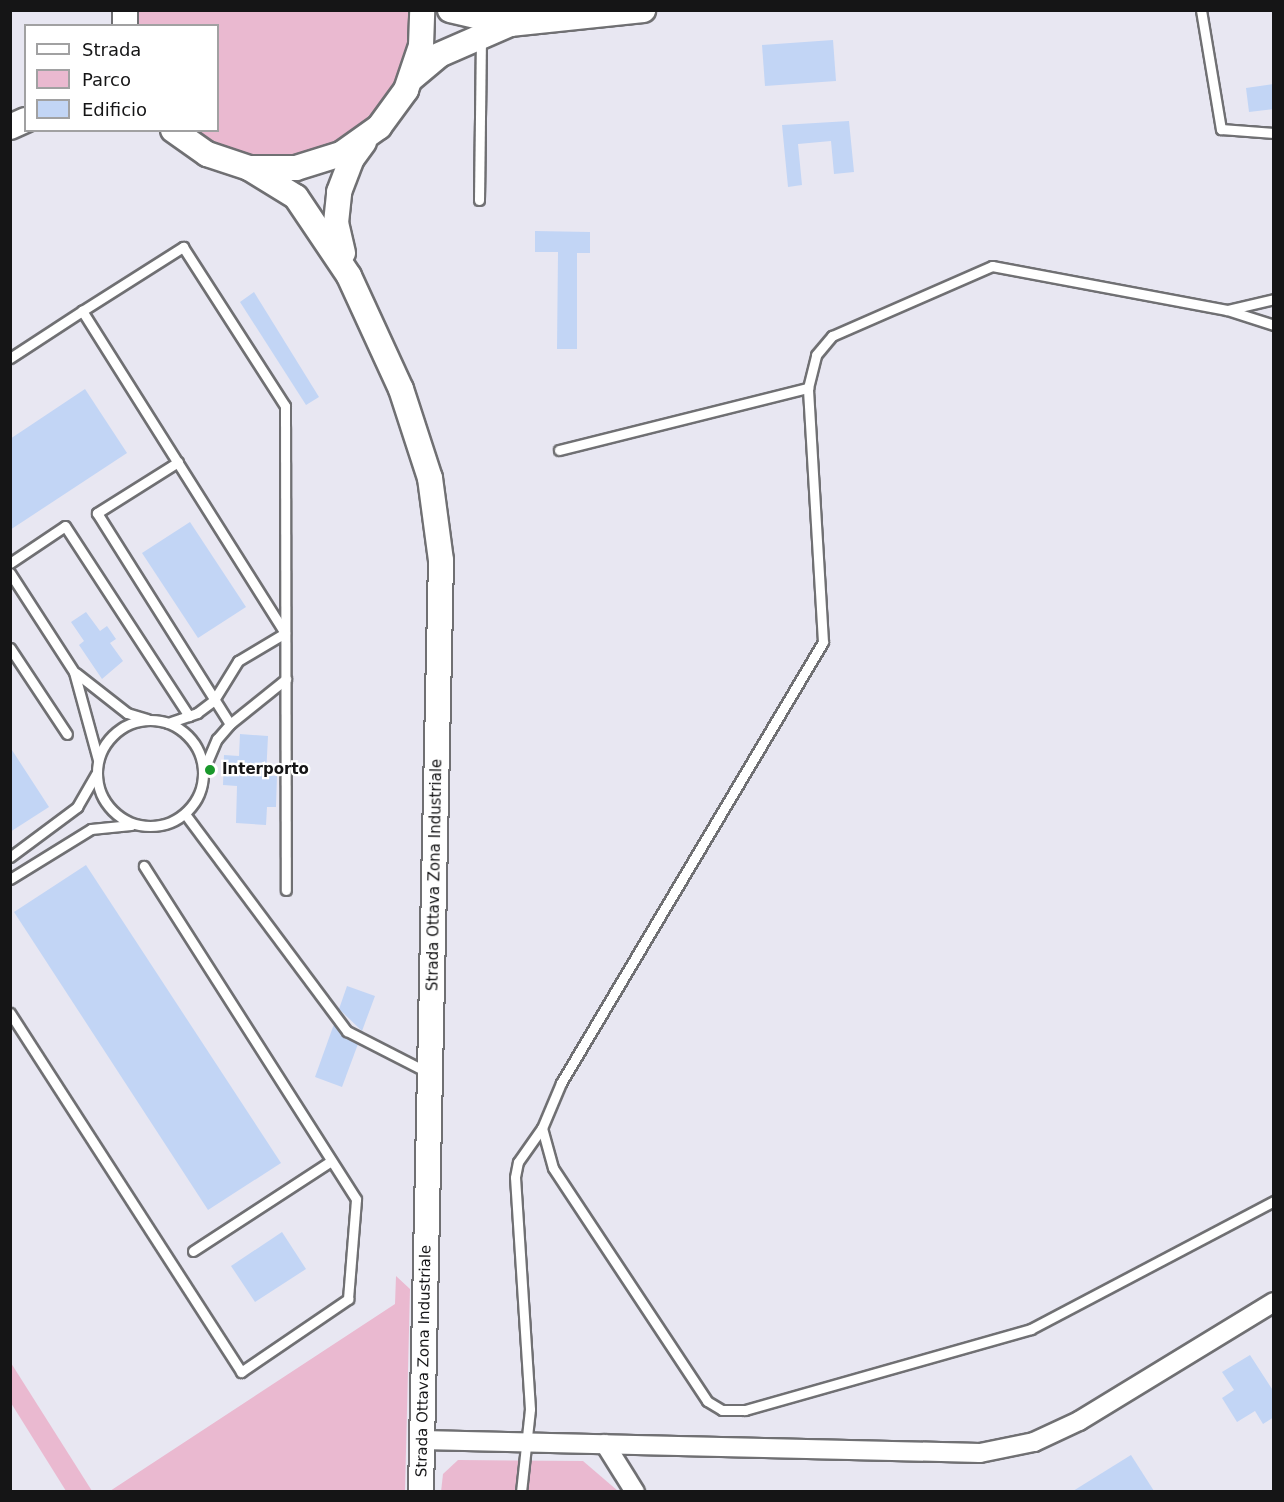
<!DOCTYPE html>
<html>
<head>
<meta charset="utf-8">
<style>
  body { margin:0 }
  #map { position:relative; width:1284px; height:1502px; overflow:hidden; background:#f6f5f9; font-family:"DejaVu Sans",sans-serif }
  div>[style] { position:absolute }
  .built>* { inset:0; background:#e8e7f2 }
  .green>* { inset:0; background:#eab9d0 }
  .building>* { inset:0; background:#c2d5f5 }
  .roads { filter:drop-shadow(2px 0 #707073) drop-shadow(-2px 0 #707073) drop-shadow(0 2px #707073) drop-shadow(0 -2px #707073) }
  .service>* { height:9px; margin:-4.5px; padding:0 4.5px; transform-origin:4.5px; border-radius:4.5px; background:#fff }
  .service>.ring { margin:-4.5px; padding:0; box-sizing:content-box; background:none; border:9px solid #fff; border-radius:50% }
  .minor>* { height:18px; margin:-9px; padding:0 9px; transform-origin:9px; border-radius:9px; background:#fff }
  .secondary>* { height:24px; margin:-12px; padding:0 12px; transform-origin:12px; border-radius:12px; background:#fff }
  .dots>* { width:16px; height:16px; translate:-50% -50%; box-sizing:border-box; border:3px solid #fff; border-radius:50% }
  span { translate:-50% -50%; white-space:nowrap; text-align:center; line-height:1.15; -webkit-text-stroke:4.5px #fff; paint-order:stroke }
  .poi-label { font-size:15px; color:#151516; font-weight:700 }
  .left { translate:0 -50%; text-align:left }
  .street-label { font-size:15px; color:#151516 }
  .frame { position:absolute; inset:0; border:12px solid #151516; pointer-events:none }
  .legend { position:absolute; left:24px; top:24px; width:195px; height:108px; box-sizing:border-box; background:#fff; border:2px solid #a1a1a2; margin:0; padding:8px 10px; list-style:none; font-size:18px; color:#151516 }
  .legend li { display:flex; align-items:center; gap:12px; height:30px }
  .legend b { width:30px; border:2px solid #a1a1a2 }
</style>
</head>
<body>
<div id="map">
  <div class="built">
    <i style="clip-path:polygon(evenodd,11px 11px,1273px 11px,1273px 1491px,11px 1491px,11px 11px,26px 26px,218px 26px,218px 130px,26px 130px,26px 26px)"></i>
  </div>
  <div class="green">
    <i style="clip-path:polygon(135px 10px,410px 10px,410px 14px,407px 47px,397px 78px,379px 106px,355px 129px,326px 146px,294px 155px,261px 156px,229px 150px,193px 131px,218px 130px,218px 26px,135px 26px)"></i>
    <i style="clip-path:polygon(396px 1276px,410px 1289px,405px 1491px,110px 1491px,395px 1304px)"></i>
    <i style="clip-path:polygon(10px 1363px,11px 1363px,92px 1491px,66px 1491px,11px 1403px)"></i>
    <i style="clip-path:polygon(458px 1460px,583px 1461px,618px 1491px,441px 1492px,443px 1474px)"></i>
  </div>
  <div class="building">
    <i style="clip-path:polygon(833px 40px,836px 81px,765px 86px,762px 45px)"></i>
    <i style="clip-path:polygon(1274px 84px,1274px 109px,1249px 112px,1246px 88px)"></i>
    <i style="clip-path:polygon(849px 121px,854px 172px,834px 174px,831px 141px,798px 144px,802px 185px,788px 187px,782px 125px)"></i>
    <i style="clip-path:polygon(535px 231px,590px 232px,590px 253px,577px 253px,577px 349px,557px 349px,558px 252px,535px 252px)"></i>
    <i style="clip-path:polygon(254px 292px,319px 397px,306px 405px,240px 302px)"></i>
    <i style="clip-path:polygon(85px 389px,127px 453px,10px 530px,10px 439px)"></i>
    <i style="clip-path:polygon(190px 522px,246px 607px,198px 638px,142px 553px)"></i>
    <i style="clip-path:polygon(86px 612px,100px 631px,107px 626px,116px 639px,110px 643px,123px 661px,102px 679px,79px 645px,84px 641px,71px 622px)"></i>
    <i style="clip-path:polygon(240px 734px,268px 736px,266px 776px,277px 776px,276px 807px,267px 807px,266px 825px,236px 823px,237px 786px,223px 785px,224px 755px,239px 756px)"></i>
    <i style="clip-path:polygon(10px 747px,49px 807px,10px 832px)"></i>
    <i style="clip-path:polygon(86px 865px,281px 1163px,208px 1210px,14px 912px)"></i>
    <i style="clip-path:polygon(347px 986px,375px 996px,362px 1031px,339px 1009px)"></i>
    <i style="clip-path:polygon(334px 1024px,358px 1044px,342px 1087px,315px 1077px)"></i>
    <i style="clip-path:polygon(282px 1232px,306px 1269px,255px 1302px,231px 1266px)"></i>
    <i style="clip-path:polygon(1250px 1355px,1274px 1392px,1274px 1417px,1263px 1424px,1255px 1411px,1237px 1422px,1222px 1398px,1234px 1390px,1222px 1372px)"></i>
    <i style="clip-path:polygon(1131px 1455px,1154px 1491px,1073px 1491px)"></i>
  </div>
  <div class="roads">
    <div class="service">
      <i style="left:1201px;top:10px;width:121px;rotate:80.5deg"></i>
      <i style="left:1221px;top:129px;width:53px;rotate:4.3deg"></i>
      <i style="left:479px;top:200px;width:162px;rotate:-89.3deg"></i>
      <i style="left:1227px;top:310px;width:48px;rotate:-13.2deg"></i>
      <i style="left:10px;top:358px;width:86px;rotate:-33.1deg"></i>
      <i style="left:559px;top:450px;width:257px;rotate:-14deg"></i>
      <i style="left:178px;top:462px;width:96px;rotate:147.8deg"></i>
      <i style="left:97px;top:513px;width:249px;rotate:57.8deg"></i>
      <i style="left:10px;top:563px;width:66px;rotate:-33.9deg"></i>
      <i style="left:65px;top:526px;width:227px;rotate:56.9deg"></i>
      <i style="left:10px;top:573px;width:118px;rotate:57.1deg"></i>
      <i style="left:74px;top:672px;width:91px;rotate:74.7deg"></i>
      <i style="left:10px;top:648px;width:103px;rotate:56.5deg"></i>
      <i style="left:76px;top:673px;width:65px;rotate:38.1deg"></i>
      <i style="left:127px;top:713px;width:21px;rotate:17deg"></i>
      <i class="ring" style="left:97px;top:720px;width:97px;height:97px"></i>
      <i style="left:168px;top:723px;width:31px;rotate:-19deg"></i>
      <i style="left:197px;top:713px;width:21px;rotate:-37deg"></i>
      <i style="left:214px;top:700px;width:46px;rotate:-58.4deg"></i>
      <i style="left:238px;top:661px;width:55px;rotate:-30.8deg"></i>
      <i style="left:285px;top:633px;width:381px;rotate:-122.2deg"></i>
      <i style="left:82px;top:311px;width:120px;rotate:-32.4deg"></i>
      <i style="left:183px;top:247px;width:189px;rotate:57.3deg"></i>
      <i style="left:285px;top:406px;width:484px;rotate:89.9deg"></i>
      <i style="left:204px;top:769px;width:33px;rotate:-67deg"></i>
      <i style="left:217px;top:739px;width:20px;rotate:-49deg"></i>
      <i style="left:230px;top:724px;width:72px;rotate:-38.8deg"></i>
      <i style="left:185px;top:814px;width:271px;rotate:53.3deg"></i>
      <i style="left:347px;top:1031px;width:92px;rotate:27.1deg"></i>
      <i style="left:10px;top:857px;width:84px;rotate:-36.7deg"></i>
      <i style="left:77px;top:807px;width:38px;rotate:-60deg"></i>
      <i style="left:10px;top:879px;width:95px;rotate:-31.7deg"></i>
      <i style="left:91px;top:829px;width:40px;rotate:-5.7deg"></i>
      <i style="left:10px;top:1013px;width:427px;rotate:57.2deg"></i>
      <i style="left:241px;top:1372px;width:130px;rotate:-34.3deg"></i>
      <i style="left:348px;top:1299px;width:100px;rotate:-85.4deg"></i>
      <i style="left:356px;top:1199px;width:395px;rotate:-122.5deg"></i>
      <i style="left:542px;top:1128px;width:49px;rotate:-67.1deg"></i>
      <i style="left:561px;top:1083px;width:513px;rotate:-59.29deg"></i>
      <i style="left:823px;top:642px;width:254px;rotate:-93.4deg"></i>
      <i style="left:808px;top:388px;width:34px;rotate:-76deg"></i>
      <i style="left:816px;top:355px;width:25px;rotate:-50deg"></i>
      <i style="left:832px;top:336px;width:175px;rotate:-23.6deg"></i>
      <i style="left:992px;top:266px;width:239px;rotate:10.6deg"></i>
      <i style="left:1227px;top:310px;width:49px;rotate:17.7deg"></i>
      <i style="left:193px;top:1251px;width:165px;rotate:-33.1deg"></i>
      <i style="left:521px;top:1492px;width:83px;rotate:-83.8deg"></i>
      <i style="left:530px;top:1409px;width:232px;rotate:-93.7deg"></i>
      <i style="left:515px;top:1177px;width:15px;rotate:-79deg"></i>
      <i style="left:518px;top:1162px;width:42px;rotate:-54.8deg"></i>
      <i style="left:542px;top:1128px;width:41px;rotate:74.6deg"></i>
      <i style="left:553px;top:1168px;width:279px;rotate:56.5deg"></i>
      <i style="left:707px;top:1401px;width:17px;rotate:31deg"></i>
      <i style="left:722px;top:1410px;width:23px"></i>
      <i style="left:745px;top:1410px;width:297px;rotate:-15.8deg"></i>
      <i style="left:1031px;top:1329px;width:275px;rotate:-27.8deg"></i>
    </div>
    <div class="minor">
      <i style="left:422px;top:1440px;width:558px;rotate:1.33deg"></i>
      <i style="left:980px;top:1453px;width:55px;rotate:-11.5deg"></i>
      <i style="left:1034px;top:1442px;width:50px;rotate:-25deg"></i>
      <i style="left:1079px;top:1421px;width:228px;rotate:-31.4deg"></i>
      <i style="left:605px;top:1444px;width:57px;rotate:58deg"></i>
    </div>
    <div class="secondary">
      <i style="left:450px;top:10px;width:62px;rotate:13.1deg"></i>
      <i style="left:125px;top:26px;width:16px;rotate:-90deg"></i>
      <i style="left:412px;top:78px;width:35px;rotate:-40deg"></i>
      <i style="left:439px;top:55px;width:77px;rotate:-23.6deg"></i>
      <i style="left:510px;top:24px;width:134px;rotate:-6deg"></i>
      <i style="left:10px;top:127px;width:17px;rotate:-24deg"></i>
      <i style="left:173px;top:130px;width:42px;rotate:35.2deg"></i>
      <i style="left:207px;top:154px;width:44px;rotate:18.4deg"></i>
      <i style="left:249px;top:168px;width:47px"></i>
      <i style="left:296px;top:168px;width:47px;rotate:-17.3deg"></i>
      <i style="left:341px;top:154px;width:47px;rotate:-35.4deg"></i>
      <i style="left:379px;top:127px;width:46px;rotate:-53.9deg"></i>
      <i style="left:406px;top:90px;width:46px;rotate:-71.2deg"></i>
      <i style="left:421px;top:46px;width:36px;rotate:-88deg"></i>
      <i style="left:249px;top:168px;width:55px;rotate:31.7deg"></i>
      <i style="left:296px;top:197px;width:95px;rotate:56.1deg"></i>
      <i style="left:349px;top:276px;width:124px;rotate:65.3deg"></i>
      <i style="left:401px;top:389px;width:94px;rotate:72deg"></i>
      <i style="left:430px;top:478px;width:83px;rotate:82.4deg"></i>
      <i style="left:441px;top:560px;width:932px;rotate:91.23deg"></i>
      <i style="left:343px;top:253px;width:31px;rotate:-103deg"></i>
      <i style="left:336px;top:223px;width:31px;rotate:-84deg"></i>
      <i style="left:339px;top:192px;width:34px;rotate:-69deg"></i>
      <i style="left:351px;top:160px;width:22px;rotate:-54deg"></i>
    </div>
  </div>
  <div class="dots">
    <i style="left:210px;top:770px;background:#19982b"></i>
  </div>
  <div class="poi-label">
    <span class="left" style="left:222px;top:770px">Interporto</span>
  </div>
  <div class="street-label">
    <span style="left:435px;top:875px;rotate:-89deg">Strada Ottava Zona Industriale</span>
    <span style="left:424px;top:1361px;rotate:-89deg">Strada Ottava Zona Industriale</span>
  </div>
  <div class="frame"></div>
  <ul class="legend">
  <li><b style="height:8px;background:#fff"></b>Strada</li>
  <li><b style="height:16px;background:#eab9d0"></b>Parco</li>
  <li><b style="height:16px;background:#c2d5f5"></b>Edificio</li>
  </ul>
</div>
</body>
</html>
